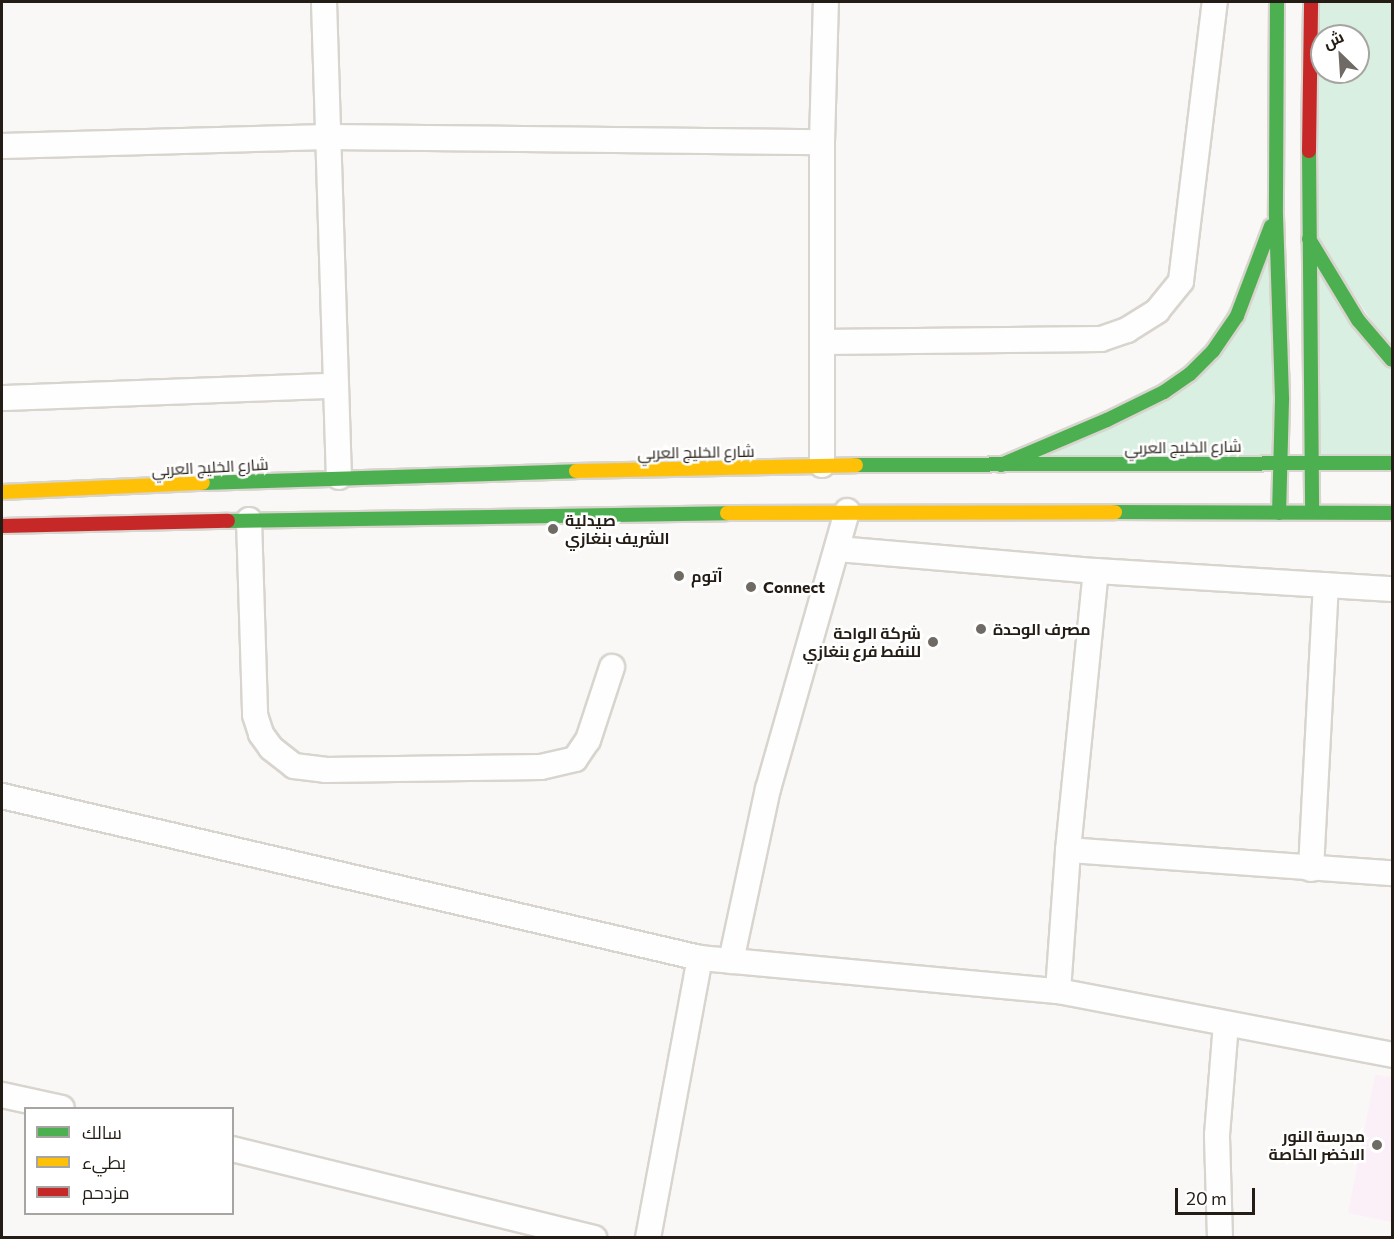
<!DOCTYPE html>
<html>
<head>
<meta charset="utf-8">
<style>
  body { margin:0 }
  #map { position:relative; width:1394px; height:1239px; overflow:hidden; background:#faf8f6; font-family:Commissioner,Cairo,sans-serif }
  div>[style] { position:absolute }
  .education>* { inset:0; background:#fbeff8 }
  .green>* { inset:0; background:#d8efe1 }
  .roads { filter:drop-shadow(2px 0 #d8d4ce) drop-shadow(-2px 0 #d8d4ce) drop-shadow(0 2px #d8d4ce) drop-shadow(0 -2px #d8d4ce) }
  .street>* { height:24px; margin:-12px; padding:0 12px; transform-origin:12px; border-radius:12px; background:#fefefe }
  .fast>* { height:14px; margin:-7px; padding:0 7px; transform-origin:7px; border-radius:7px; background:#4caf50 }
  .slow>* { height:14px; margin:-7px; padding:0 7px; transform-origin:7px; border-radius:7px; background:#ffc107 }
  .jam>* { height:14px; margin:-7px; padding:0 7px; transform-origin:7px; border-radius:7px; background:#c62828 }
  .dots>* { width:16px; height:16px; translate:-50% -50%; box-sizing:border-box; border:3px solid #fff; border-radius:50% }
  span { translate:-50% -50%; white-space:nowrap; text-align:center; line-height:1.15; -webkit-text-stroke:5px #fff; paint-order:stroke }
  .street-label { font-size:16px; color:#241d15 }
  .poi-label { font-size:16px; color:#241d15; font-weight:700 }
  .left { translate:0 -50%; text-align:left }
  .right { translate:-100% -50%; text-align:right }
  .frame { position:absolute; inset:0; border:3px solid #241d15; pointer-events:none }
  .legend { position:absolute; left:24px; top:1107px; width:210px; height:108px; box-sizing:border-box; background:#fff; border:2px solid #a7a5a1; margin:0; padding:8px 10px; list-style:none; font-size:18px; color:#241d15 }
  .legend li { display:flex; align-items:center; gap:12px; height:30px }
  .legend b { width:30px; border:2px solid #a7a5a1 }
  .north { position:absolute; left:1310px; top:24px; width:60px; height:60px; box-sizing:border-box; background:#fff; border:2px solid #a7a5a1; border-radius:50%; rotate:335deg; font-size:16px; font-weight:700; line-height:24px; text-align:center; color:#241d15 }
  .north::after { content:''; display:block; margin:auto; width:21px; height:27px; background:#6f6a64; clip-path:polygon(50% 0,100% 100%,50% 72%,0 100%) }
  .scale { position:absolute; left:1175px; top:1188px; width:80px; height:27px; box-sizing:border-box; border:3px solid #241d15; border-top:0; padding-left:8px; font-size:18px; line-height:21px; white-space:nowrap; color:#241d15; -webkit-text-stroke:4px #fff; paint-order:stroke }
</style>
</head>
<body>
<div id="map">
  <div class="education">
    <i style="clip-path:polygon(1375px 1075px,1392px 1077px,1392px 1222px,1348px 1213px)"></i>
  </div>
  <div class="green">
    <i style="clip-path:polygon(evenodd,1318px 2px,1392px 2px,1392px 352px,1316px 237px,1318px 2px,1322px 36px,1358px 36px,1358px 72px,1322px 72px,1322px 36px)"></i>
    <i style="clip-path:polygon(1273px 230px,1277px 459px,1014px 463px,1190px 378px)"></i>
    <i style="clip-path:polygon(1310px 243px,1392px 364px,1392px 461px,1312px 459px)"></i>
  </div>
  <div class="roads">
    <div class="street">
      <i style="left:324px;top:2px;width:475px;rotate:88.2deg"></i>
      <i style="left:2px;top:146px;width:325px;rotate:-1.6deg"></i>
      <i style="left:327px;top:137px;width:495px;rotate:0.6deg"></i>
      <i style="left:822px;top:142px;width:140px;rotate:-88.4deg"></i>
      <i style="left:822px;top:342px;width:279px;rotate:-0.6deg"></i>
      <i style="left:1101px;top:339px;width:28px;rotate:-19deg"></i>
      <i style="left:1127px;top:330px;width:36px;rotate:-32deg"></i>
      <i style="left:1157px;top:311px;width:38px;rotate:-51deg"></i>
      <i style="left:1181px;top:281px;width:281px;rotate:-83.1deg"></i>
      <i style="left:2px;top:398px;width:333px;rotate:-2.1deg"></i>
      <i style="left:822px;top:465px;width:323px;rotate:-90deg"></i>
      <i style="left:249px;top:520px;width:195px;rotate:88.2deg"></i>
      <i style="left:255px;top:715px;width:20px;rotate:72deg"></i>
      <i style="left:261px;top:734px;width:17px;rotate:54deg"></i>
      <i style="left:271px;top:748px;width:29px;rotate:38deg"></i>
      <i style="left:294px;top:766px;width:31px;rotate:7deg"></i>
      <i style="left:325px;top:770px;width:216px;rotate:-0.8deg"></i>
      <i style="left:541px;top:767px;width:35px;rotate:-13deg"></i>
      <i style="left:575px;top:759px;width:23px;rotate:-56deg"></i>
      <i style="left:588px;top:740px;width:77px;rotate:-71.8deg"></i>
      <i style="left:838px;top:549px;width:259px;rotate:4.9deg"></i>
      <i style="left:1096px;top:571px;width:297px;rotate:3.5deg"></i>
      <i style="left:2px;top:796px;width:717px;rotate:13.07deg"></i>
      <i style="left:700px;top:958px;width:360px;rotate:5.3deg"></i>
      <i style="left:1058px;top:991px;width:340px;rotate:10.8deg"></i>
      <i style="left:1068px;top:850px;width:325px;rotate:4.1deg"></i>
      <i style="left:1311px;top:869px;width:284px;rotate:-87deg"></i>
      <i style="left:731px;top:961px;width:176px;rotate:-77.9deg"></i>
      <i style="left:768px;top:789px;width:289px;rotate:-74.1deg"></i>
      <i style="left:1058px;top:991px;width:141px;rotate:-85.9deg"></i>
      <i style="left:1068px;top:850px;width:280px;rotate:-84.3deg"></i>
      <i style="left:2px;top:1095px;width:61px;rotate:12.2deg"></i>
      <i style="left:232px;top:1149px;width:373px;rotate:13.8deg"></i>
      <i style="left:648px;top:1238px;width:285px;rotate:-79.5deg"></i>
      <i style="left:1220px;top:1238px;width:103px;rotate:-91.7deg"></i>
      <i style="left:1217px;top:1135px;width:111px;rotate:-85.4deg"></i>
    </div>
    <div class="fast">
      <i style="left:1277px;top:2px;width:214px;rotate:90.3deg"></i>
      <i style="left:1276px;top:216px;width:184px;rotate:88.1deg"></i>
      <i style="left:1282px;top:400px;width:113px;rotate:91.5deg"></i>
      <i style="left:1309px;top:151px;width:361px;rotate:89.5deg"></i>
      <i style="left:1309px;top:239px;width:95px;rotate:58.8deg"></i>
      <i style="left:1358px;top:320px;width:52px;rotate:49.6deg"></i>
      <i style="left:856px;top:465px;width:536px;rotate:-0.21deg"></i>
      <i style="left:1001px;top:465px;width:115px;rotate:-23deg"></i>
      <i style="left:1107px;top:420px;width:64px;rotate:-26.2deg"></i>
      <i style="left:1164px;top:392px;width:32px;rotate:-35deg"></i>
      <i style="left:1190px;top:374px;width:33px;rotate:-45deg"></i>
      <i style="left:1213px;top:351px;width:42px;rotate:-55.6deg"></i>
      <i style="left:1237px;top:316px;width:96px;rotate:-69.3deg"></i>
      <i style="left:203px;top:483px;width:373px;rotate:-1.8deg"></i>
      <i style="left:1115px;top:512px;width:277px;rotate:0.2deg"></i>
      <i style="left:228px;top:521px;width:499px;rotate:-0.9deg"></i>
    </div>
    <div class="slow">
      <i style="left:576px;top:471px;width:280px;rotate:-1.2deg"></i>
      <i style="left:2px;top:492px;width:201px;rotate:-2.6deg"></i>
      <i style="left:727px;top:513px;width:388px;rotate:-0.1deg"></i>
    </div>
    <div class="jam">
      <i style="left:1309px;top:151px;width:149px;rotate:-89.2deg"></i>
      <i style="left:2px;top:526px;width:226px;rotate:-1.3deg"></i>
    </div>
  </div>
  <div class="dots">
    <i style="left:553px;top:529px;background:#6f6a64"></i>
    <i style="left:679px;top:576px;background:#6f6a64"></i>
    <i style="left:751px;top:587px;background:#6f6a64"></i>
    <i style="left:981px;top:629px;background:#6f6a64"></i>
    <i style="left:933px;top:642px;background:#6f6a64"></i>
    <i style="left:1377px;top:1145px;background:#6f6a64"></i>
  </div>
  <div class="street-label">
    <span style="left:1183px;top:447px;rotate:-1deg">شارع الخليج العربي</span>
    <span style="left:696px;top:452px;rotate:-1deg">شارع الخليج العربي</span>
    <span style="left:210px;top:467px;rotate:-3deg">شارع الخليج العربي</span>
  </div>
  <div class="poi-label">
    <span class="left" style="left:565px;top:529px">صيدلية<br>الشريف بنغازي</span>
    <span class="left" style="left:691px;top:576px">آتوم</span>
    <span class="left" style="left:763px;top:587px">Connect</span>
    <span class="left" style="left:993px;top:629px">مصرف الوحدة</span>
    <span class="right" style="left:921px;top:642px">شركة الواحة<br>للنفط فرع بنغازي</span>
    <span class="right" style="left:1365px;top:1145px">مدرسة النور<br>الاخضر الخاصة</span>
  </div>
  <div class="frame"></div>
  <ul class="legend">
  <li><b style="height:8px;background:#4caf50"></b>سالك</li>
  <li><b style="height:8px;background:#ffc107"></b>بطيء</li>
  <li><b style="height:8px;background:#c62828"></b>مزدحم</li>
  </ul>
  <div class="north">ش</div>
  <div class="scale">20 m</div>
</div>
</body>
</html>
